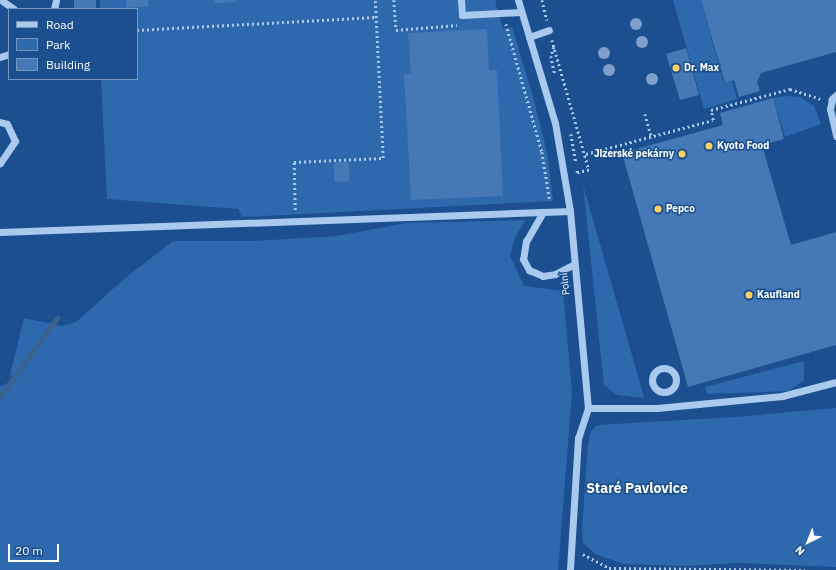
<!DOCTYPE html>
<html>
<head>
<meta charset="utf-8">
<style>
  body { margin:0 }
  #map { position:relative; width:836px; height:570px; overflow:hidden; background:#1b4f8f; font-family:"IBM Plex Sans",sans-serif }
  div>[style] { position:absolute }
  .green>* { inset:0; background:#2e69ad }
  .stream>* { height:5px; margin:-2.5px; padding:0 2.5px; transform-origin:2.5px; border-radius:2.5px; background:#3c6290 }
  .building>* { inset:0; background:#4478b7 }
  .path>* { height:2.5px; margin-top:-1.25px; transform-origin:0; background:repeating-linear-gradient(90deg,#a9c9ee 0 2px,transparent 0 5px) }
  .minor>* { height:7px; margin:-3.5px; padding:0 3.5px; transform-origin:3.5px; border-radius:3.5px; background:#a9c9ee }
  .minor>.ring { margin:-3.5px; padding:0; box-sizing:content-box; background:none; border:7px solid #a9c9ee; border-radius:50% }
  .trees>* { width:12px; height:12px; margin:-6px; border-radius:50%; background:#7ea0ca }
  .dots>* { width:11px; height:11px; translate:-50% -50%; box-sizing:border-box; border:2px solid #1b4f8f; border-radius:50% }
  span { translate:-50% -50%; white-space:nowrap; text-align:center; line-height:1.15; -webkit-text-stroke:3px #1b4f8f; paint-order:stroke }
  .poi-label { font-size:10px; color:#fff; font-weight:700 }
  .left { translate:0 -50%; text-align:left }
  .right { translate:-100% -50%; text-align:right }
  .street-label { font-size:10px; color:#fff }
  .district-label { font-size:14px; color:#fff; font-weight:700 }
  .legend { position:absolute; left:8px; top:8px; width:130px; height:72px; box-sizing:border-box; background:#1b4f8f; border:1px solid #7695bc; margin:0; padding:5px 7px; list-style:none; font-size:12px; color:#fff }
  .legend li { display:flex; align-items:center; gap:8px; height:20px }
  .legend b { width:20px; border:1px solid #7695bc }
  .north { position:absolute; left:788px; top:522px; width:40px; height:40px; -webkit-text-stroke:3px #1b4f8f; paint-order:stroke; rotate:223deg; font-size:11px; font-weight:700; line-height:16px; text-align:center; color:#fff }
  .north::after { content:''; display:block; margin:auto; width:14px; height:18px; background:#fff; clip-path:polygon(50% 0,100% 100%,50% 72%,0 100%) }
  .scale { position:absolute; left:8px; top:544px; width:51px; height:18px; box-sizing:border-box; border:2px solid #fff; border-top:0; padding-left:5px; font-size:12px; line-height:14px; white-space:nowrap; color:#fff; -webkit-text-stroke:3px #1b4f8f; paint-order:stroke }
</style>
</head>
<body>
<div id="map">
  <div class="green">
    <i style="clip-path:polygon(100px 0,497px 0,495px 2px,503px 29px,512px 27px,533px 97px,547px 152px,553px 201px,242px 217px,238px 209px,107px 199px,101px 79px,137px 79px,137px 9px,100px 9px)"></i>
    <i style="clip-path:polygon(673px 0,701px 0,724px 83px,732px 81px,737px 99px,704px 109px)"></i>
    <i style="clip-path:polygon(788px 96px,800px 97px,814px 106px,821px 124px,785px 137px,773px 98px)"></i>
    <i style="clip-path:polygon(583px 185px,638px 376px,644px 398px,617px 395px,604px 385px)"></i>
    <i style="clip-path:polygon(526px 220px,515px 237px,510px 256px,524px 286px,563px 291px,572px 393px,558px 570px,0 570px,0 387px,17px 378px,10px 375px,24px 318px,62px 326px,76px 322px,124px 279px,173px 241px,254px 241px,337px 236px,406px 223px)"></i>
    <i style="clip-path:polygon(804px 361px,804px 380px,788px 391px,707px 394px,705px 387px)"></i>
    <i style="clip-path:polygon(836px 408px,836px 567px,738px 563px,684px 566px,624px 564px,595px 554px,583px 543px,582px 529px,588px 444px,591px 432px,597px 425px,735px 417px)"></i>
  </div>
  <div class="stream">
    <i style="left:0;top:396px;width:97px;rotate:-53.8deg"></i>
  </div>
  <div class="building">
    <i style="clip-path:polygon(74px 0,96px 0,96px 9px,74px 9px)"></i>
    <i style="clip-path:polygon(126px 0,148px 0,149px 6px,126px 8px)"></i>
    <i style="clip-path:polygon(214px 0,237px 0,237px 2px,215px 3px)"></i>
    <i style="clip-path:polygon(701px 0,836px 0,836px 52px,761px 73px,757px 82px,760px 91px,739px 97px,734px 80px,725px 83px)"></i>
    <i style="clip-path:polygon(487px 29px,489px 70px,497px 70px,503px 196px,411px 200px,404px 74px,411px 74px,408px 33px)"></i>
    <i style="clip-path:polygon(686px 48px,699px 95px,680px 100px,666px 54px)"></i>
    <i style="clip-path:polygon(773px 98px,784px 139px,762px 145px,791px 245px,836px 232px,836px 345px,688px 387px,622px 153px,723px 125px,720px 113px)"></i>
    <i style="clip-path:polygon(349px 162px,349px 181px,334px 182px,334px 163px)"></i>
  </div>
  <div class="path">
    <i style="left:394px;top:0;width:30px;rotate:86deg"></i>
    <i style="left:396px;top:30px;width:61px;rotate:-4.7deg"></i>
    <i style="left:542px;top:0;width:21px;rotate:76deg"></i>
    <i style="left:506px;top:24px;width:133px;rotate:74.3deg"></i>
    <i style="left:542px;top:152px;width:50px;rotate:80.7deg"></i>
    <i style="left:137px;top:30px;width:239px;rotate:-3.1deg"></i>
    <i style="left:552px;top:40px;width:135px;rotate:74.1deg"></i>
    <i style="left:589px;top:170px;width:12px;rotate:166deg"></i>
    <i style="left:577px;top:173px;width:3px;rotate:-90deg"></i>
    <i style="left:554px;top:47px;width:9px;rotate:108deg"></i>
    <i style="left:551px;top:56px;width:19px;rotate:78deg"></i>
    <i style="left:645px;top:114px;width:25px;rotate:74deg"></i>
    <i style="left:571px;top:134px;width:29px;rotate:80deg"></i>
    <i style="left:586px;top:154px;width:131px;rotate:-15deg"></i>
    <i style="left:713px;top:120px;width:10px;rotate:-101deg"></i>
    <i style="left:711px;top:110px;width:82px;rotate:-14.9deg"></i>
    <i style="left:790px;top:89px;width:32px;rotate:18deg"></i>
    <i style="left:295px;top:210px;width:48px;rotate:-91.2deg"></i>
    <i style="left:294px;top:162px;width:89px;rotate:-2.6deg"></i>
    <i style="left:383px;top:158px;width:158px;rotate:-92.9deg"></i>
    <i style="left:583px;top:554px;width:30px;rotate:28deg"></i>
    <i style="left:609px;top:568px;width:196px;rotate:0.6deg"></i>
  </div>
  <div class="minor">
    <i style="left:1px;top:0;width:16px;rotate:35deg"></i>
    <i style="left:461px;top:0;width:15px;rotate:86deg"></i>
    <i style="left:462px;top:15px;width:59px;rotate:-2.9deg"></i>
    <i style="left:518px;top:0;width:128px;rotate:73.3deg"></i>
    <i style="left:555px;top:123px;width:89px;rotate:80.3deg"></i>
    <i style="left:570px;top:211px;width:198px;rotate:84.8deg"></i>
    <i style="left:588px;top:408px;width:32px;rotate:108deg"></i>
    <i style="left:578px;top:438px;width:132px;rotate:93.5deg"></i>
    <i style="left:54px;top:9px;width:9px;rotate:-77deg"></i>
    <i style="left:529px;top:37px;width:21px;rotate:-19deg"></i>
    <i style="left:0;top:57px;width:9px;rotate:-18deg"></i>
    <i style="left:836px;top:95px;width:6px;rotate:135deg"></i>
    <i style="left:832px;top:99px;width:10px;rotate:101deg"></i>
    <i style="left:830px;top:109px;width:28px;rotate:77deg"></i>
    <i style="left:0;top:122px;width:7px;rotate:16deg"></i>
    <i style="left:7px;top:124px;width:19px;rotate:65deg"></i>
    <i style="left:15px;top:141px;width:27px;rotate:124deg"></i>
    <i style="left:570px;top:211px;width:27px;rotate:178deg"></i>
    <i style="left:543px;top:212px;width:34px;rotate:120deg"></i>
    <i style="left:526px;top:241px;width:18px;rotate:99deg"></i>
    <i style="left:523px;top:259px;width:13px;rotate:61deg"></i>
    <i style="left:529px;top:270px;width:15px;rotate:23deg"></i>
    <i style="left:543px;top:276px;width:12px;rotate:-9deg"></i>
    <i style="left:555px;top:274px;width:20px;rotate:-27deg"></i>
    <i style="left:0;top:232px;width:543px;rotate:-2.11deg"></i>
    <i class="ring" style="left:652px;top:368px;width:17px;height:17px"></i>
    <i style="left:588px;top:408px;width:69px"></i>
    <i style="left:657px;top:408px;width:126px;rotate:-5.5deg"></i>
    <i style="left:782px;top:396px;width:56px;rotate:-14.5deg"></i>
  </div>
  <div class="trees">
    <i style="left:636px;top:24px"></i>
    <i style="left:642px;top:42px"></i>
    <i style="left:604px;top:53px"></i>
    <i style="left:609px;top:70px"></i>
    <i style="left:652px;top:79px"></i>
  </div>
  <div class="dots">
    <i style="left:676px;top:68px;background:#ffd166"></i>
    <i style="left:709px;top:146px;background:#ffd166"></i>
    <i style="left:682px;top:154px;background:#ffd166"></i>
    <i style="left:658px;top:209px;background:#ffd166"></i>
    <i style="left:749px;top:295px;background:#ffd166"></i>
  </div>
  <div class="poi-label">
    <span class="left" style="left:684px;top:68px">Dr. Max</span>
    <span class="left" style="left:717px;top:146px">Kyoto Food</span>
    <span class="right" style="left:674px;top:154px">Jizerské pekárny</span>
    <span class="left" style="left:666px;top:209px">Pepco</span>
    <span class="left" style="left:757px;top:295px">Kaufland</span>
  </div>
  <div class="street-label">
    <span style="left:565px;top:284px;rotate:-96deg">Polní</span>
  </div>
  <div class="district-label">
    <span style="left:637px;top:488px">Staré Pavlovice</span>
  </div>
  <ul class="legend">
  <li><b style="height:5px;background:#a9c9ee"></b>Road</li>
  <li><b style="height:11px;background:#2e69ad"></b>Park</li>
  <li><b style="height:11px;background:#4478b7"></b>Building</li>
  </ul>
  <div class="north">N</div>
  <div class="scale">20 m</div>
</div>
</body>
</html>
